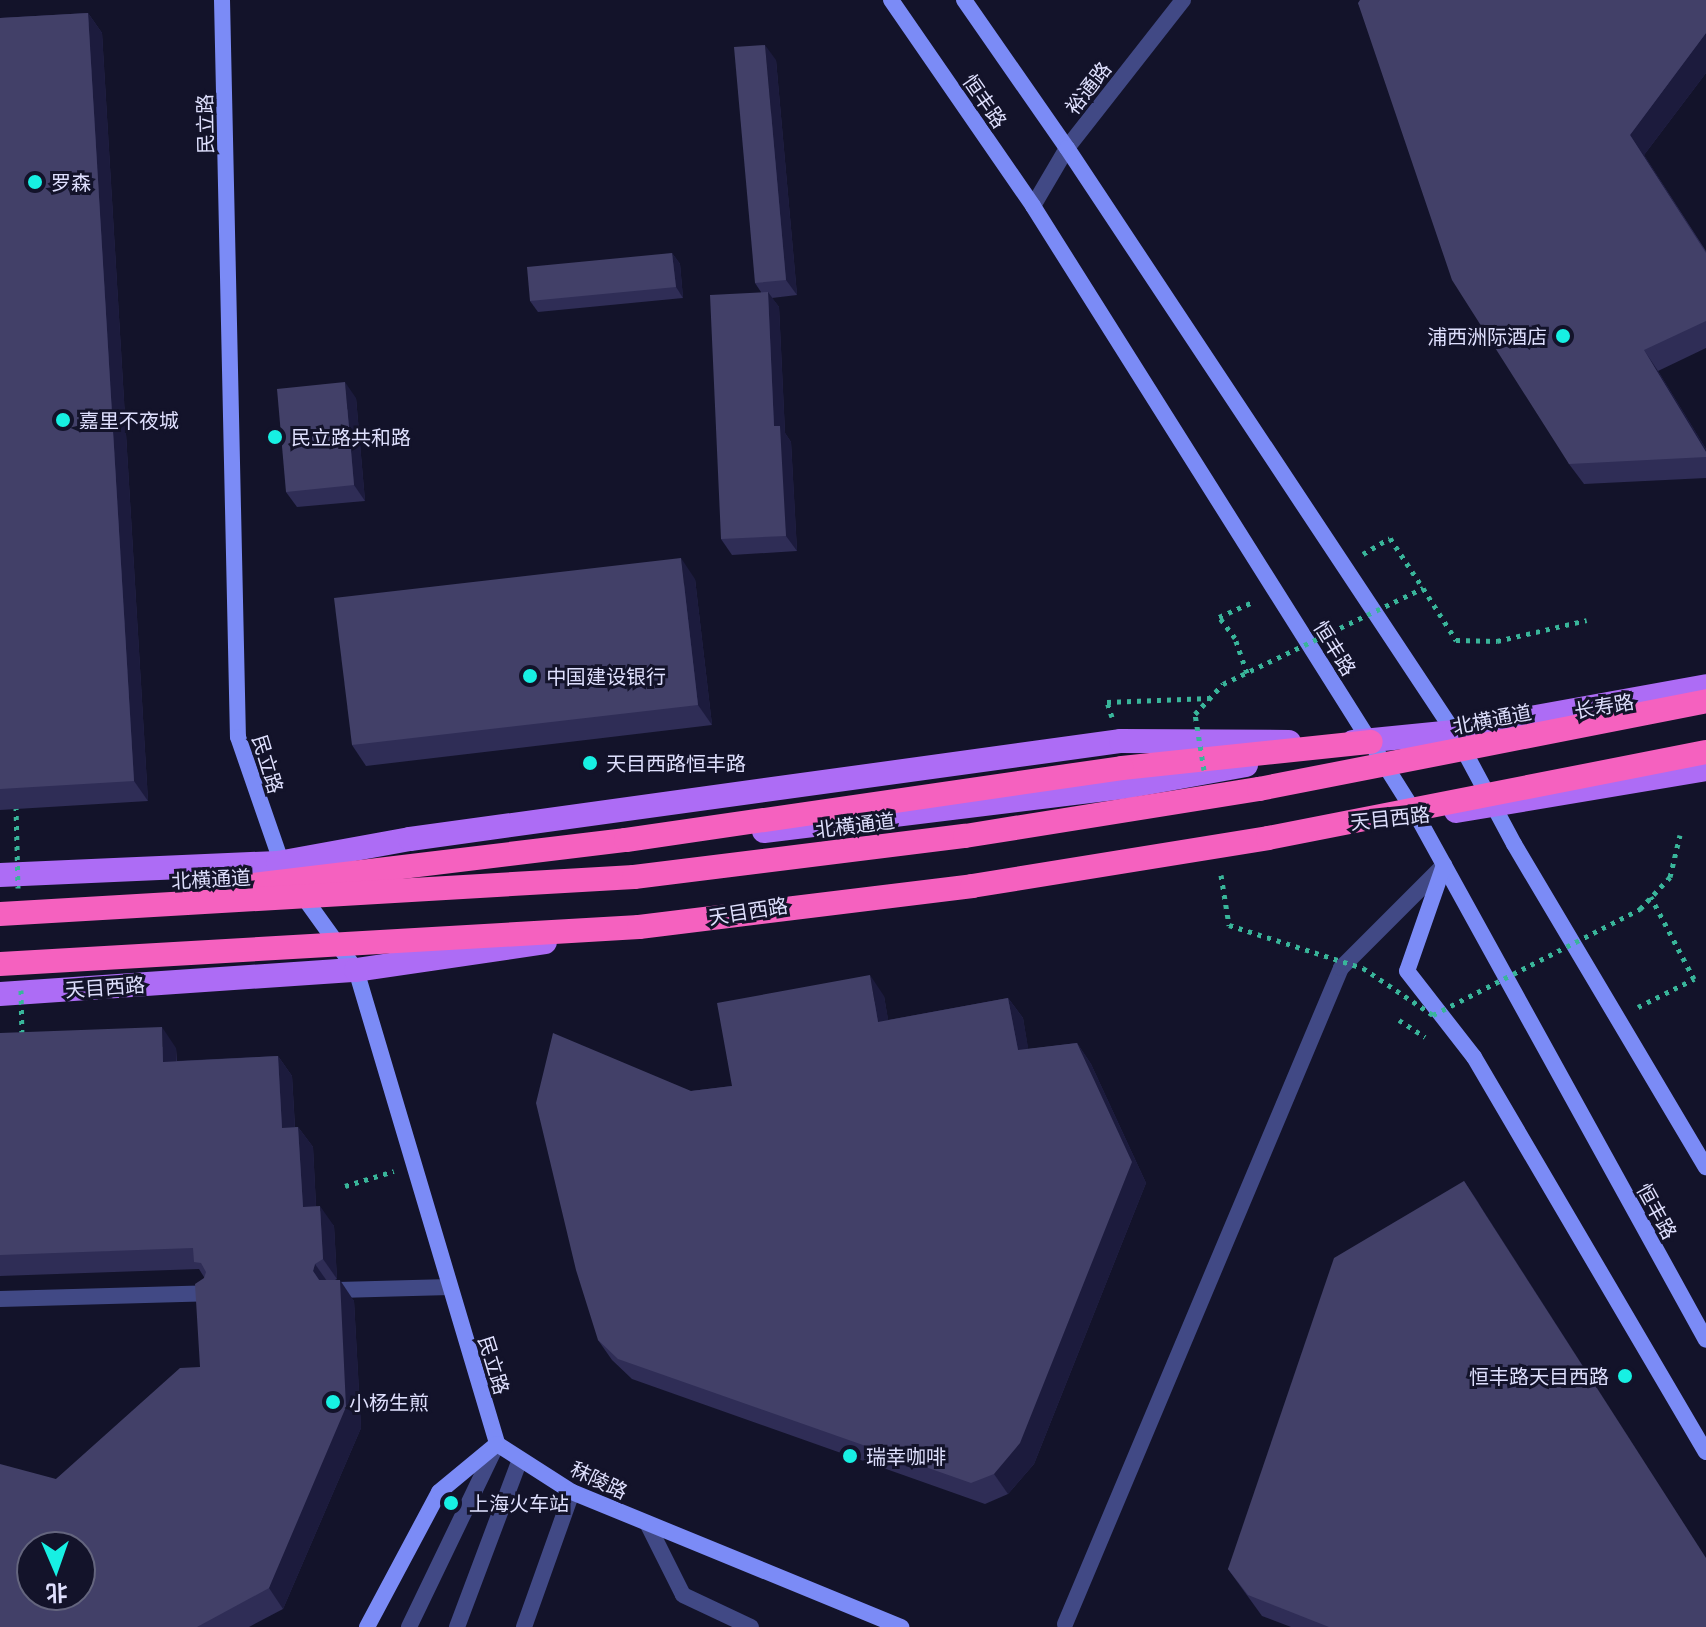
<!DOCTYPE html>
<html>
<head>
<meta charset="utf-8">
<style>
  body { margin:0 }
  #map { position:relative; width:1706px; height:1627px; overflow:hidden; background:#13132a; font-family:"Archivo Narrow","Noto Sans SC",sans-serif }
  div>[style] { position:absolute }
  .path>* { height:5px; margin-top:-2.5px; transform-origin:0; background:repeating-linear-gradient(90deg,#39b59a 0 4px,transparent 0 10px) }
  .lane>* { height:16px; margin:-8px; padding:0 8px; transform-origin:8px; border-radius:8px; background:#414985 }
  .street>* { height:16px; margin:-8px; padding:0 8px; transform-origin:8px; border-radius:8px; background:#414985 }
  .secondary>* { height:16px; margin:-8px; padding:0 8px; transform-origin:8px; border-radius:8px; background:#7b8bf6 }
  .primary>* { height:24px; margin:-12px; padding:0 12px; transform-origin:12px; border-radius:12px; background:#ad6cf5 }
  .highway>* { height:24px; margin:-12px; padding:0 12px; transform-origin:12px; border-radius:12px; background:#f561bf }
  .path-bridge>* { height:5px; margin-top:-2.5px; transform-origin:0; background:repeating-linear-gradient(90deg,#39b59a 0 4px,transparent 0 10px) }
  .highway-bridge>* { height:24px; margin:-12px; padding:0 12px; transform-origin:12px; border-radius:12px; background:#f561bf }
  .wall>* { inset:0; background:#2f2d56 }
  .shaded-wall>* { inset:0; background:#1c1b3d }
  .building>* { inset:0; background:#424068 }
  .dots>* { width:22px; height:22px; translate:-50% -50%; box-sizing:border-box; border:4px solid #13132a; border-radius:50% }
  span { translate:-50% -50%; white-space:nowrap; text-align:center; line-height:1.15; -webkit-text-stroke:6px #13132a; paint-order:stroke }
  .street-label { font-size:20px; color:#dedffd }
  .poi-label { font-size:20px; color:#dedffd }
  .left { translate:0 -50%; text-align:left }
  .right { translate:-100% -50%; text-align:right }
  .north { position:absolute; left:16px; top:1531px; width:80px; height:80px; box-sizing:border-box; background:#13132a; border:2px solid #64657e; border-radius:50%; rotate:178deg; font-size:22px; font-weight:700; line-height:32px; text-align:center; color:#dedffd }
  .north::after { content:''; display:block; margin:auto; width:28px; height:36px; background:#17f0e3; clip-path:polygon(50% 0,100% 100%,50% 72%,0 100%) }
</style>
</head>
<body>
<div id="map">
  <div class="path">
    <i style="left:1363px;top:554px;width:31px;rotate:-31deg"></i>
    <i style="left:1390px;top:538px;width:60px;rotate:56.6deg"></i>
    <i style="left:1247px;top:673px;width:37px;rotate:-109deg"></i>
    <i style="left:1235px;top:638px;width:26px;rotate:-127deg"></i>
    <i style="left:1219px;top:617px;width:39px;rotate:-24deg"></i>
    <i style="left:1112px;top:717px;width:16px;rotate:-108deg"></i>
    <i style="left:1107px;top:702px;width:103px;rotate:-2.2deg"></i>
    <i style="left:1638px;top:1007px;width:63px;rotate:-26.6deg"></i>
    <i style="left:1694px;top:979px;width:93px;rotate:-117.7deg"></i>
    <i style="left:1399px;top:1020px;width:31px;rotate:33deg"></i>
    <i style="left:345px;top:1186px;width:51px;rotate:-17deg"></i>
  </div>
  <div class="lane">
    <i style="left:338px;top:1290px;width:112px;rotate:-1.5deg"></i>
    <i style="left:0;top:1299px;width:209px;rotate:-1.6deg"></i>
    <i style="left:647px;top:1523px;width:80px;rotate:63.4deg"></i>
    <i style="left:683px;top:1595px;width:75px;rotate:25.2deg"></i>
    <i style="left:409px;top:1627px;width:203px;rotate:-64.3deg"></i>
    <i style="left:457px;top:1627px;width:179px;rotate:-69.4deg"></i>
    <i style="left:524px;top:1627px;width:143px;rotate:-70.4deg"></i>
  </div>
  <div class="street">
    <i style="left:1033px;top:206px;width:67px;rotate:-59.6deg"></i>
    <i style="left:1067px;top:148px;width:188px;rotate:-51.9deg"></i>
    <i style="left:1065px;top:1624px;width:712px;rotate:-67.18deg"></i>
    <i style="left:1341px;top:968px;width:146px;rotate:-45deg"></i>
  </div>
  <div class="secondary">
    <i style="left:222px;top:0;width:737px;rotate:88.76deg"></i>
    <i style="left:238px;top:737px;width:141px;rotate:70.9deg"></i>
    <i style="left:891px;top:0;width:250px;rotate:55.4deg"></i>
    <i style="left:1033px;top:206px;width:721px;rotate:57.81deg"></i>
    <i style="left:1417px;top:816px;width:598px;rotate:61.12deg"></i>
    <i style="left:964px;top:0;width:180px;rotate:55.2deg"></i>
    <i style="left:1067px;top:148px;width:701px;rotate:56.47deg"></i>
    <i style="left:1454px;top:732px;width:127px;rotate:61.8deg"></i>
    <i style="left:1514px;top:844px;width:376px;rotate:59.3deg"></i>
    <i style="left:1444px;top:865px;width:112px;rotate:109.2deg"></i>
    <i style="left:1407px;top:971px;width:109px;rotate:52.1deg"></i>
    <i style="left:1474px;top:1057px;width:458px;rotate:59.6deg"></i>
    <i style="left:300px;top:892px;width:96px;rotate:54.3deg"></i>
    <i style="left:356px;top:970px;width:495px;rotate:73.4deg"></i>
    <i style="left:497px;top:1444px;width:89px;rotate:32.6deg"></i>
    <i style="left:572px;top:1492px;width:356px;rotate:22.3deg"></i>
    <i style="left:367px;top:1627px;width:153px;rotate:-61.9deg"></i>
    <i style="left:439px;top:1492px;width:75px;rotate:-39.6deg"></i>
  </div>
  <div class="primary">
    <i style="left:1353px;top:742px;width:101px;rotate:-5.7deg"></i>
    <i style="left:1454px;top:732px;width:256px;rotate:-10.3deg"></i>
    <i style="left:1456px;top:811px;width:254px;rotate:-9.5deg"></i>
    <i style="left:764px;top:831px;width:369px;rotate:-7deg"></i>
    <i style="left:1130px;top:786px;width:118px;rotate:-10.3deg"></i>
    <i style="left:0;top:875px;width:278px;rotate:-2.5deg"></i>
    <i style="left:278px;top:863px;width:134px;rotate:-10.3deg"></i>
    <i style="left:410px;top:839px;width:718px;rotate:-7.85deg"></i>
    <i style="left:1121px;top:741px;width:168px;rotate:0.3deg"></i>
    <i style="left:0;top:994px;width:357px;rotate:-3.9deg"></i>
    <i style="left:356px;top:970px;width:191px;rotate:-8.4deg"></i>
  </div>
  <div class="highway">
    <i style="left:1122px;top:768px;width:250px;rotate:-6deg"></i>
  </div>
  <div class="path-bridge">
    <i style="left:1204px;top:770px;width:57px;rotate:-99.1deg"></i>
    <i style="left:1195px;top:714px;width:41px;rotate:-47deg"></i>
    <i style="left:1223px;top:684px;width:222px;rotate:-25.6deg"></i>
    <i style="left:1423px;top:588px;width:62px;rotate:57.6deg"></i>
    <i style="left:1456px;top:640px;width:41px;rotate:1.4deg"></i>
    <i style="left:1497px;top:641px;width:92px;rotate:-13.1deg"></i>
    <i style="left:16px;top:806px;width:82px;rotate:88.6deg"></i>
    <i style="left:1221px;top:875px;width:51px;rotate:80.9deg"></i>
    <i style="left:1229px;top:925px;width:141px;rotate:17.8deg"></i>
    <i style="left:1363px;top:968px;width:84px;rotate:33.9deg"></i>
    <i style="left:1433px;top:1015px;width:233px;rotate:-27.1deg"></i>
    <i style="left:1640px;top:909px;width:44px;rotate:-46.8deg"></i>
    <i style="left:1670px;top:877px;width:43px;rotate:-76.6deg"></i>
    <i style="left:21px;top:990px;width:46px;rotate:88.8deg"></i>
  </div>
  <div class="highway-bridge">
    <i style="left:237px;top:887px;width:392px;rotate:-6.9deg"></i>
    <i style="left:626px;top:840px;width:501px;rotate:-8.26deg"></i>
    <i style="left:0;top:914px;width:635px;rotate:-3.34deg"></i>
    <i style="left:634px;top:877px;width:334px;rotate:-7.1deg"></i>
    <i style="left:965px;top:836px;width:298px;rotate:-9.1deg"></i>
    <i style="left:1259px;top:789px;width:456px;rotate:-11.1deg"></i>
    <i style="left:0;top:964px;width:640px;rotate:-3.31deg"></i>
    <i style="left:639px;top:927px;width:336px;rotate:-7deg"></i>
    <i style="left:972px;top:886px;width:300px;rotate:-9.2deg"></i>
    <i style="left:1268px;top:838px;width:446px;rotate:-11.1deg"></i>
  </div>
  <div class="wall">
    <i style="clip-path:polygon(1706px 0,1706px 73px,1644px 155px,1706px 251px,1706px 348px,1658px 371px,1706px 449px,1706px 478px,1584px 484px,1569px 464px,1358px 3px)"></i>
    <i style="clip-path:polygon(88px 13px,102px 33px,148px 801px,0 810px,0 18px)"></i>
    <i style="clip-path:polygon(776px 60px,797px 295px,772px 298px,779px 307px,785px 433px,791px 442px,797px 551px,732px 555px,721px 539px,761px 292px,755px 283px)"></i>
    <i style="clip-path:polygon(672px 253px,680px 264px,683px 298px,538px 312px,530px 301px)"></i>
    <i style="clip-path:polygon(356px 398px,365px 501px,297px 507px,286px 492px)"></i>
    <i style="clip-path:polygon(695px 579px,712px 725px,366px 766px,352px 745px)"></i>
    <i style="clip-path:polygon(884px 996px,888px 1020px,1008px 998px,1023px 1018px,1028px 1049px,1077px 1043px,1091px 1064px,1146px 1183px,1034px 1464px,1008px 1494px,985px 1504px,632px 1379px,612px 1360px,598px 1340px,691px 1091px,732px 1086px)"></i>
    <i style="clip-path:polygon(0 1033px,176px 1048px,177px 1061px,278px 1056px,292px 1076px,295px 1127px,298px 1127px,313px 1147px,316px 1206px,334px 1226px,337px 1279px,335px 1280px,354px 1301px,361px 1428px,283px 1609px,249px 1627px,0 1627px,56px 1479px,200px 1367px,204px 1277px,199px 1269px,0 1276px)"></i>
    <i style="clip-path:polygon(1464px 1181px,1478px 1202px,1706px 1627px,1291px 1627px,1262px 1616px,1228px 1569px)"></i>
  </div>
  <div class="shaded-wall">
    <i style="clip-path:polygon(88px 13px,102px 33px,148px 801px,134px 781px)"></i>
    <i style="clip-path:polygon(1706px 33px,1706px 73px,1644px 155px,1706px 253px,1630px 135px)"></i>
    <i style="clip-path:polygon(765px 45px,776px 60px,797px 295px,786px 280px)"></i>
    <i style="clip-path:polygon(672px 253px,680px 264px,683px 298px,676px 287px)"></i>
    <i style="clip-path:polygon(768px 292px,779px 307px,785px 433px,791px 442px,797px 551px,786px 536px,774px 426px)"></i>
    <i style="clip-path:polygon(1644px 350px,1658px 371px,1706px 449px,1706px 452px)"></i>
    <i style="clip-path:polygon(345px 382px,356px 398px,365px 501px,354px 485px)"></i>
    <i style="clip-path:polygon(681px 558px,695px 579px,712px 725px,698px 705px)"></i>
    <i style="clip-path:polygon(870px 975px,884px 996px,892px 1042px,878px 1022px)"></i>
    <i style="clip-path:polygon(1008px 998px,1023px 1018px,1032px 1071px,1018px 1050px)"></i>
    <i style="clip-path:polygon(162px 1027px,176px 1048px,177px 1082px,163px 1062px)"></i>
    <i style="clip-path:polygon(1077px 1043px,1091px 1064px,1146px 1183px,1034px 1464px,1008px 1494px,994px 1474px)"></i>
    <i style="clip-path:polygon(278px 1056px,292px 1076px,296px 1148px,282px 1128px)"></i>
    <i style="clip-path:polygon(298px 1127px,313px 1147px,317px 1227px,303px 1207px)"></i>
    <i style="clip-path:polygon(1464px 1181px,1478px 1202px,1706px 1558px)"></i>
    <i style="clip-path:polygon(320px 1206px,334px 1226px,337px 1279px,323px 1259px)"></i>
    <i style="clip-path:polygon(315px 1264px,329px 1284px,327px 1291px,313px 1271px)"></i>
    <i style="clip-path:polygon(340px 1280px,354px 1301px,361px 1428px,283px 1609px,269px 1588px)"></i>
  </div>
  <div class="building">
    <i style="clip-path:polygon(1360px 0,1706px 0,1706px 33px,1630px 135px,1706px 253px,1706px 321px,1644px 350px,1706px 452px,1706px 457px,1569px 464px,1452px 280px,1358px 3px)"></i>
    <i style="clip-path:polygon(88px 13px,134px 781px,0 789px,0 18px)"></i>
    <i style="clip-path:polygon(765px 45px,786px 280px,755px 283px,734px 47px)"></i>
    <i style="clip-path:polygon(672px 253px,676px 287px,530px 301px,527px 267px)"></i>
    <i style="clip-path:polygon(768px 292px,774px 426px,780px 426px,786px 536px,721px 539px,710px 295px)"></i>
    <i style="clip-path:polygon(345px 382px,354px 485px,286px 492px,277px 389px)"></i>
    <i style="clip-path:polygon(681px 558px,698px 705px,352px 745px,334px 598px)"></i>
    <i style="clip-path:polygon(870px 975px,878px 1022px,1008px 998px,1018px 1050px,1077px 1043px,1132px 1162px,1020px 1443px,994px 1474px,971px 1483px,618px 1359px,598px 1340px,576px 1270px,536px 1103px,553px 1033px,691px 1091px,732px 1086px,717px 1003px)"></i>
    <i style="clip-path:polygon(evenodd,162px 1027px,163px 1062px,278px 1056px,282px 1128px,298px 1127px,303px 1207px,320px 1206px,323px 1259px,315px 1264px,313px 1271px,319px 1280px,340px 1280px,346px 1407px,269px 1588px,197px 1627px,0 1627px,0 1464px,56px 1479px,180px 1368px,200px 1367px,195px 1284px,204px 1278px,206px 1272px,201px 1263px,194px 1262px,193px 1248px,0 1255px,0 1033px,162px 1027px,32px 1547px,80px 1547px,80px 1595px,32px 1595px,32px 1547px)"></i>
    <i style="clip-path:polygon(1464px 1181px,1706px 1558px,1706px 1627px,1329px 1627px,1248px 1595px,1228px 1569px,1334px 1258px)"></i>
  </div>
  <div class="dots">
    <i style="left:35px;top:182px;background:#17f0e3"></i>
    <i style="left:1563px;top:336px;background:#17f0e3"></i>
    <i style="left:63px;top:420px;background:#17f0e3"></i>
    <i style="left:275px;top:437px;background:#17f0e3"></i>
    <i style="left:530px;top:676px;background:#17f0e3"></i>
    <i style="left:590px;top:763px;background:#17f0e3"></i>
    <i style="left:1625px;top:1376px;background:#17f0e3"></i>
    <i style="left:333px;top:1402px;background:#17f0e3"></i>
    <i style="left:850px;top:1456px;background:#17f0e3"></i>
    <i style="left:451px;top:1503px;background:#17f0e3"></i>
  </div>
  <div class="street-label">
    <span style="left:1088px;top:88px;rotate:-52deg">裕通路</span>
    <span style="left:985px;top:101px;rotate:55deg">恒丰路</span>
    <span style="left:205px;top:124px;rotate:-91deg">民立路</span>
    <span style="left:1335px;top:648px;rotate:58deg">恒丰路</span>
    <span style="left:1604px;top:706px;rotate:-10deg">长寿路</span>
    <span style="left:1492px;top:719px;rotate:-11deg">北横通道</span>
    <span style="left:268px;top:764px;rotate:73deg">民立路</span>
    <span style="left:1390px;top:818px;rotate:-6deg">天目西路</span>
    <span style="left:855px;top:825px;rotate:-7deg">北横通道</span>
    <span style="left:211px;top:879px;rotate:-3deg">北横通道</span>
    <span style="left:748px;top:911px;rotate:-9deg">天目西路</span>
    <span style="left:105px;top:987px;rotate:-4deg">天目西路</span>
    <span style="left:1657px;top:1211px;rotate:61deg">恒丰路</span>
    <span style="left:494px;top:1365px;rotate:73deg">民立路</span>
    <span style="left:599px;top:1480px;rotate:25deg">秣陵路</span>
  </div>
  <div class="poi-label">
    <span class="left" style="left:51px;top:182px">罗森</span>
    <span class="right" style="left:1547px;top:336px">浦西洲际酒店</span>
    <span class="left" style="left:79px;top:420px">嘉里不夜城</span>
    <span class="left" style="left:291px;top:437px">民立路共和路</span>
    <span class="left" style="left:546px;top:676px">中国建设银行</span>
    <span class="left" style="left:606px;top:763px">天目西路恒丰路</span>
    <span class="right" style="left:1609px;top:1376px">恒丰路天目西路</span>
    <span class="left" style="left:349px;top:1402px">小杨生煎</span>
    <span class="left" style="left:866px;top:1456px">瑞幸咖啡</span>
    <span class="left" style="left:469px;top:1503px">上海火车站</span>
  </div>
  <div class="north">北</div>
</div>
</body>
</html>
